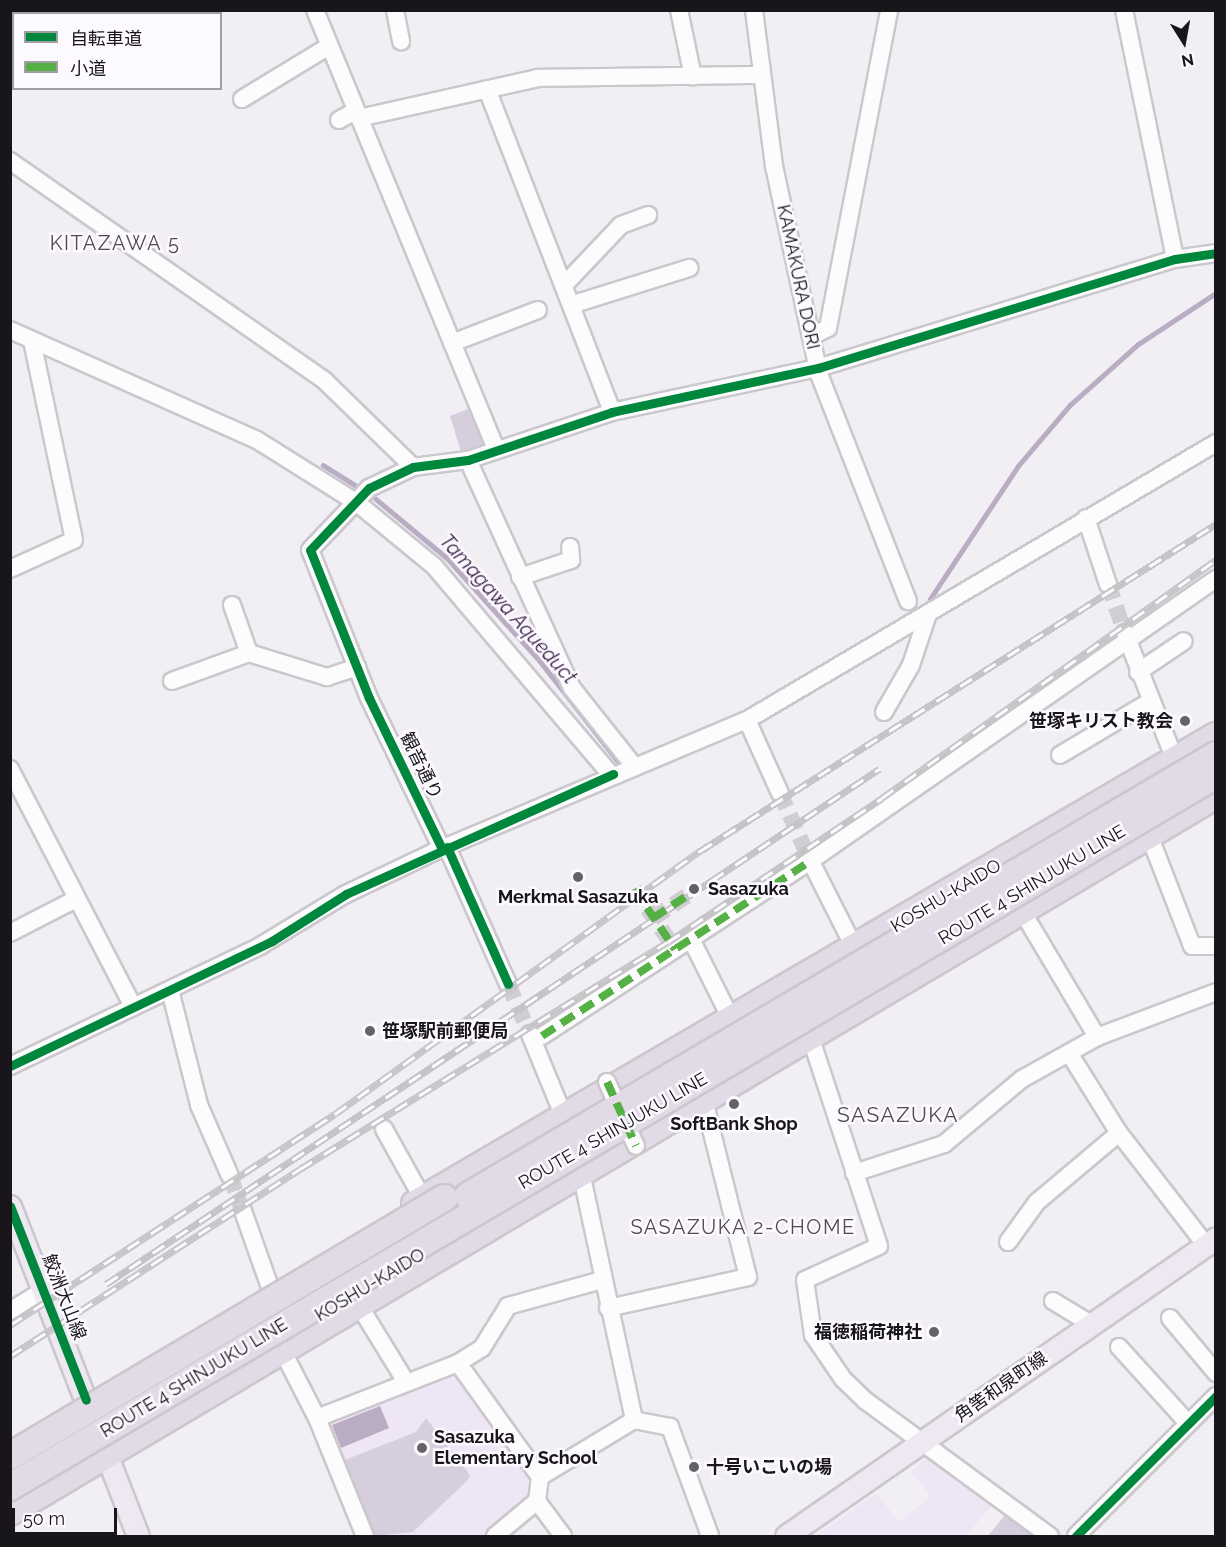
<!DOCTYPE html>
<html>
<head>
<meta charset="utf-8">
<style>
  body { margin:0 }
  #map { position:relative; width:1226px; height:1547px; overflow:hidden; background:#f1eef4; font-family:Raleway,"Noto Sans JP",sans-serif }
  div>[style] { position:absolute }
  .built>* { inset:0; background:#efe6f5 }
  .green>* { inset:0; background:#d7cedd }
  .water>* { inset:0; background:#baacc3 }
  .stream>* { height:4.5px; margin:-2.25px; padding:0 2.25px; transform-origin:2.25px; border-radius:2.25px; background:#baacc3 }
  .minor-tunnel>* { height:16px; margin-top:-8px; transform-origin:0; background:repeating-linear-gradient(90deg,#d1ced3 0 16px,transparent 0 24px) }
  .roads { filter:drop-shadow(2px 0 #cac8cd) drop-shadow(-2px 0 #cac8cd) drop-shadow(0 2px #cac8cd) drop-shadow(0 -2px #cac8cd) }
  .minor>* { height:16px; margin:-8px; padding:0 8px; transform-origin:8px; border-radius:8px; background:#fdfcfd }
  .major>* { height:21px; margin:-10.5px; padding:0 10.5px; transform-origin:10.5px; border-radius:10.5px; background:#ede8f1 }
  .highway>* { height:26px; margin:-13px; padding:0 13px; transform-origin:13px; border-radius:13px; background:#e3dae7 }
  .rail>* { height:7px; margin-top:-3.5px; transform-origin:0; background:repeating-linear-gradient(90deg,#fcf9ff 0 14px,#c5c4c6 0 28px); box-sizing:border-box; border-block:2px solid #c5c4c6 }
  .bridges { filter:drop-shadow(2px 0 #cac8cd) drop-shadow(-2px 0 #cac8cd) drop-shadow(0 2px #cac8cd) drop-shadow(0 -2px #cac8cd) }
  .minor-bridge>* { height:16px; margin:-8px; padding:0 8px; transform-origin:8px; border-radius:8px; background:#fdfcfd }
  .highway-bridge>* { height:26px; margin:-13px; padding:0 13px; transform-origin:13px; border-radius:13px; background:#e3dae7 }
  .quiet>* { height:8px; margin-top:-4px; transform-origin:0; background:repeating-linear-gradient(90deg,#55b145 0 15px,transparent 0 23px) }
  .cycleway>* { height:9px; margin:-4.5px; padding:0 4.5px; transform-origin:4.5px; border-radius:4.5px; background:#00873e }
  .dots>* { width:16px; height:16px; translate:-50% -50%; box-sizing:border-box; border:3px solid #fcf9ff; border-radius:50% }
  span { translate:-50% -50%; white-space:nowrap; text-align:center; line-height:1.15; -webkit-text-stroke:5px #fcf9ff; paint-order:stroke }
  .street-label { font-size:18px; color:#19161b }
  .poi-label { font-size:18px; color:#19161b; font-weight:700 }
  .right { translate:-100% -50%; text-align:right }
  .left { translate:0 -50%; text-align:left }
  .neighbourhood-label { font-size:20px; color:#514a55; letter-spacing:1.5px }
  .water-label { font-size:20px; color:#381e47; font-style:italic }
  .quarter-label { font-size:21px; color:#514a55; letter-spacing:1.5px }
  .frame { position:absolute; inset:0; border:12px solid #19161b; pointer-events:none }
  .legend { position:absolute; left:12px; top:12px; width:210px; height:78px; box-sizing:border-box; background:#fcf9ff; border:2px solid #a19ea4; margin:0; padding:8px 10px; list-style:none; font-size:18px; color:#19161b }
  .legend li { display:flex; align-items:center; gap:12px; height:30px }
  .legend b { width:30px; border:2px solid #a19ea4 }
  .north { position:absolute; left:1154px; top:12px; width:60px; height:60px; -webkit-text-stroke:4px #fcf9ff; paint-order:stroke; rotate:169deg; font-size:16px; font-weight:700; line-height:24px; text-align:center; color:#19161b }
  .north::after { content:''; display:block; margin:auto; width:21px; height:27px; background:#19161b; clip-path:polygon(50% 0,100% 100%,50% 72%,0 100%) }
  .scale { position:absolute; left:12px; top:1508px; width:105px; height:27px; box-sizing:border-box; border:3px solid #19161b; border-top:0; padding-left:8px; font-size:18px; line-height:21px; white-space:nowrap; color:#19161b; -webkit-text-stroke:4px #fcf9ff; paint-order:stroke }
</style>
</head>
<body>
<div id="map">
  <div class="built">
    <i style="clip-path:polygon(76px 10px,14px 14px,13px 42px,11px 37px,11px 11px)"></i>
    <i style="clip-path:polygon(454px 1366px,531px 1474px,531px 1500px,490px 1536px,371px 1536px,323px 1417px)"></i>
    <i style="clip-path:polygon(932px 1453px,992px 1505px,966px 1536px,815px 1536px,876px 1494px,900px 1522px,931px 1496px,911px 1472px)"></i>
  </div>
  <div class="green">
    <i style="clip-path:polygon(473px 407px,488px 447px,462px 455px,450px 416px)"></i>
    <i style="clip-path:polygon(426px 1418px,470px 1475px,468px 1480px,413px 1532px,375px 1536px,345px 1460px,416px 1432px)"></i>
    <i style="clip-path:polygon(1005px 1515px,1040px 1536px,988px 1536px)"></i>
  </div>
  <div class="water">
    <i style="clip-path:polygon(380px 1406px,389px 1428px,341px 1448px,332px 1425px)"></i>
  </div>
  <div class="stream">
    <i style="left:323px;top:465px;width:47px;rotate:32deg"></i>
    <i style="left:370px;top:494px;width:99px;rotate:39.7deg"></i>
    <i style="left:446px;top:557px;width:140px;rotate:47.9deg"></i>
    <i style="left:540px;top:661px;width:137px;rotate:52.1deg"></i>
    <i style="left:930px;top:599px;width:159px;rotate:-56.5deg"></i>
    <i style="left:1018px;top:466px;width:80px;rotate:-49.6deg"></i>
    <i style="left:1070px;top:405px;width:90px;rotate:-41.8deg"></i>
    <i style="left:1137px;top:345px;width:95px;rotate:-33.4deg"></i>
  </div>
  <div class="minor-tunnel">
    <i style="left:1108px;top:584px;width:52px;rotate:70.9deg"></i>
    <i style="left:780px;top:793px;width:69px;rotate:66deg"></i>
    <i style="left:634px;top:889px;width:73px;rotate:55.7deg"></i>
    <i style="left:653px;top:918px;width:45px;rotate:-33.3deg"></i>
    <i style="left:508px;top:984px;width:55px;rotate:66.3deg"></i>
    <i style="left:230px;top:1176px;width:37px;rotate:70deg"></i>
  </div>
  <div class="roads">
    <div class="minor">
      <i style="left:315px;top:10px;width:475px;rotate:67.6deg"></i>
      <i style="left:395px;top:10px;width:32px;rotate:79deg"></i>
      <i style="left:679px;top:10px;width:68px;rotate:78.2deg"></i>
      <i style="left:754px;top:10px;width:157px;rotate:82.7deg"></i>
      <i style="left:774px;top:166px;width:213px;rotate:77.8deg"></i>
      <i style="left:819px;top:374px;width:244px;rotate:68.6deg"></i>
      <i style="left:1124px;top:10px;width:254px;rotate:78.4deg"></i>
      <i style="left:487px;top:89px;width:346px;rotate:68.8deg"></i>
      <i style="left:242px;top:99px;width:102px;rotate:-31.3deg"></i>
      <i style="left:359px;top:118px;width:183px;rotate:-12.6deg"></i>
      <i style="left:538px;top:78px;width:223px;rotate:-0.8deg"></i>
      <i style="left:339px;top:120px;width:18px;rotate:-29deg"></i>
      <i style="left:10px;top:161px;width:383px;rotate:34.9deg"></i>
      <i style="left:324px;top:380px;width:124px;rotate:44.3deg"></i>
      <i style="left:565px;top:284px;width:81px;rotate:-46.5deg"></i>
      <i style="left:621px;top:225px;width:29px;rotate:-20deg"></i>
      <i style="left:574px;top:304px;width:121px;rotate:-17.4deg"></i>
      <i style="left:10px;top:330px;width:270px;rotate:24deg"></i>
      <i style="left:257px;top:440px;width:117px;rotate:32.1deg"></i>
      <i style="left:356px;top:502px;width:101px;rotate:39.4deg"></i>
      <i style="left:434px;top:566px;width:274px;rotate:49.7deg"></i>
      <i style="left:812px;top:336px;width:18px;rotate:-27deg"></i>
      <i style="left:828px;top:328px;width:324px;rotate:-79.1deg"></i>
      <i style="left:452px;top:343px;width:92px;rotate:-21deg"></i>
      <i style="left:468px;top:460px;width:251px;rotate:65.5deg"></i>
      <i style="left:572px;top:688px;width:100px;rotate:51.5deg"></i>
      <i style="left:1086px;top:518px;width:70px;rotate:71.6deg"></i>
      <i style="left:10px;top:569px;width:70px;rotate:-24.4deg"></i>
      <i style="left:74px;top:540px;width:204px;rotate:-101.9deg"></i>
      <i style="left:520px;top:577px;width:54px;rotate:-18.4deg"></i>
      <i style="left:571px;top:560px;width:13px;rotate:-94deg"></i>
      <i style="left:232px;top:605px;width:51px;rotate:70.5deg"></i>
      <i style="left:1125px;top:633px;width:136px;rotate:68.5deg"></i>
      <i style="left:1138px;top:672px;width:55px;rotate:-34deg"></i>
      <i style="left:172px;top:681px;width:82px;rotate:-20deg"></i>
      <i style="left:249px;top:653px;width:82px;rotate:17.1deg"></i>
      <i style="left:327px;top:677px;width:32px;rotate:-18deg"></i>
      <i style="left:884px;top:712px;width:54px;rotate:-60.1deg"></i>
      <i style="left:911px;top:665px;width:54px;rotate:-71.6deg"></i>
      <i style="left:747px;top:720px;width:80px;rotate:65.7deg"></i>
      <i style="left:1060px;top:755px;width:104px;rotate:-30.8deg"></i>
      <i style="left:10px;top:769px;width:267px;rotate:62.6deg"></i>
      <i style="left:1149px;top:835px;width:119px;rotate:68.8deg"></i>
      <i style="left:1192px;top:946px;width:24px"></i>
      <i style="left:447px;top:847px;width:150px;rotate:66deg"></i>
      <i style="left:442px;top:849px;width:168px;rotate:-115.8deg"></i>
      <i style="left:369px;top:698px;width:159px;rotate:-111.7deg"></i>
      <i style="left:310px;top:550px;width:86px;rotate:-46.4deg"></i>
      <i style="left:369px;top:488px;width:49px;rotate:-25.5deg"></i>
      <i style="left:413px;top:467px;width:55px;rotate:-7.3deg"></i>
      <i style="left:468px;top:460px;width:152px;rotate:-18.4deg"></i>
      <i style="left:612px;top:412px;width:211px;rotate:-12.1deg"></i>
      <i style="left:818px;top:368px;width:373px;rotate:-17deg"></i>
      <i style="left:1175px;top:259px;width:41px;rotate:-8.3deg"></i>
      <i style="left:808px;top:856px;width:104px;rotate:63.2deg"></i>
      <i style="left:1022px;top:911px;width:147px;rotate:59.2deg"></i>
      <i style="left:10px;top:933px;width:74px;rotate:-27.3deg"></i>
      <i style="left:691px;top:939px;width:92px;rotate:63.4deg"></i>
      <i style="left:170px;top:990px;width:119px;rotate:75.8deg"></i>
      <i style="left:199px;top:1105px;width:77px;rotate:66.4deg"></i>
      <i style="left:530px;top:1034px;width:97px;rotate:67.7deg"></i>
      <i style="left:542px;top:1036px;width:320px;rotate:-33.1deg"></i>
      <i style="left:810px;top:861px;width:494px;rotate:-34.8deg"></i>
      <i style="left:810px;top:1036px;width:221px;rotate:71.8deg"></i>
      <i style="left:879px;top:1246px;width:81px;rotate:155.3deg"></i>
      <i style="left:805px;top:1280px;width:56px;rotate:81.7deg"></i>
      <i style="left:813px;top:1335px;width:53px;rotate:55.7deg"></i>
      <i style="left:843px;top:1379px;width:32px;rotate:44deg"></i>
      <i style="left:866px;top:1401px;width:228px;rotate:36.3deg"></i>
      <i style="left:1069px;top:1053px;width:94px;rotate:58deg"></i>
      <i style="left:1119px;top:1133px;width:142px;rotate:52.2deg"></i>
      <i style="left:10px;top:1066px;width:277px;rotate:-25.6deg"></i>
      <i style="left:260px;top:946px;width:100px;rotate:-31.2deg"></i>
      <i style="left:346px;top:894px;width:98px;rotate:-25.5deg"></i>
      <i style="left:434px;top:852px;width:340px;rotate:-22.9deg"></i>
      <i style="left:747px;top:720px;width:545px;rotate:-30.57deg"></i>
      <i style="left:384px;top:1129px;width:80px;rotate:60.9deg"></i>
      <i style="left:579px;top:1163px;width:263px;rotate:77.9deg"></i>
      <i style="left:634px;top:1420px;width:37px;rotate:11deg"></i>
      <i style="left:670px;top:1427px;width:116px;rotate:69.8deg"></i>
      <i style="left:854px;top:1173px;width:95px;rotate:-17.9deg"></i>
      <i style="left:944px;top:1144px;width:102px;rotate:-39.8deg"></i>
      <i style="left:1022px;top:1079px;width:86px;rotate:-29.2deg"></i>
      <i style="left:1097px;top:1037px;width:127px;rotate:-20.7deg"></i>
      <i style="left:243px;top:1211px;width:84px;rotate:70.5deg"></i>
      <i style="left:1008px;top:1242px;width:49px;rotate:-54.1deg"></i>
      <i style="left:1037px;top:1202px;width:107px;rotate:-40.1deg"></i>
      <i style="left:1053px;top:1301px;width:44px;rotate:31.2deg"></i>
      <i style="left:357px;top:1302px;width:94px;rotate:58.5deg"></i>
      <i style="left:608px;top:1308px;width:143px;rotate:-12.5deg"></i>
      <i style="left:748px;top:1277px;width:186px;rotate:-104deg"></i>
      <i style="left:10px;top:1311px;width:39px;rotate:-32deg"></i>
      <i style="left:1170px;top:1318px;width:72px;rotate:50.1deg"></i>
      <i style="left:1119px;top:1347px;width:101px;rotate:47.8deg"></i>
      <i style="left:281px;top:1348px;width:79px;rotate:62.8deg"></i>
      <i style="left:317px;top:1418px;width:127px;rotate:67.9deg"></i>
      <i style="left:458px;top:1363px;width:140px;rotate:54.3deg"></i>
      <i style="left:540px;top:1477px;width:24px;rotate:97deg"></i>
      <i style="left:537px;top:1501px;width:55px;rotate:140.2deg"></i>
      <i style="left:317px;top:1418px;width:151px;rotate:-21.3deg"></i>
      <i style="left:458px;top:1363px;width:28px;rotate:-32deg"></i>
      <i style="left:482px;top:1348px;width:49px;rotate:-58.2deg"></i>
      <i style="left:508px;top:1306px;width:98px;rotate:-15.5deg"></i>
      <i style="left:540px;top:1477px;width:110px;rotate:-31.2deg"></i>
      <i style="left:537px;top:1501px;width:44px;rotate:53.4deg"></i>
      <i style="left:1076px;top:1536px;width:198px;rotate:-45deg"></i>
    </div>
    <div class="major">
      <i style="left:10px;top:1206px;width:354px;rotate:68.8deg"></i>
      <i style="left:786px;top:1536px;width:523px;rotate:-34.72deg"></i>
    </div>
    <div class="highway">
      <i style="left:415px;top:1204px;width:928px;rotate:-30.3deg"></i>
      <i style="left:10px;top:1512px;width:1403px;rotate:-30.73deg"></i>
    </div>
  </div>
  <div class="rail">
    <i style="left:106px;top:1284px;width:929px;rotate:-33.67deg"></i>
    <i style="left:10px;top:1325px;width:387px;rotate:-33deg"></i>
    <i style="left:335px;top:1114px;width:450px;rotate:-35.8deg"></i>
    <i style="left:700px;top:851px;width:611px;rotate:-32.36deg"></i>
    <i style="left:10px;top:1356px;width:345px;rotate:-32.8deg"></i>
    <i style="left:300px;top:1169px;width:432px;rotate:-31.7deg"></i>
    <i style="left:668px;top:942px;width:258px;rotate:-33.9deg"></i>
    <i style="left:882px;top:798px;width:410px;rotate:-35.5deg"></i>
  </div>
  <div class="bridges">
    <div class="minor-bridge">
      <i style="left:607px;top:1082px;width:70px;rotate:65.6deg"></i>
    </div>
    <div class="highway-bridge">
      <i style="left:468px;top:1196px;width:868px;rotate:-30.52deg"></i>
      <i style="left:10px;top:1456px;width:505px;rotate:-30.73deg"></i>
      <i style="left:10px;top:1487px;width:1400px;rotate:-30.56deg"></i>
    </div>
  </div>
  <div class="quiet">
    <i style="left:634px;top:889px;width:73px;rotate:55.7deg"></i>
    <i style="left:653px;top:918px;width:45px;rotate:-33.3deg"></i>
    <i style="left:542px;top:1036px;width:320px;rotate:-33.1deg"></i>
    <i style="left:607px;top:1082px;width:70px;rotate:65.6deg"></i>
  </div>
  <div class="cycleway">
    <i style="left:447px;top:847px;width:150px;rotate:66deg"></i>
    <i style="left:442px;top:849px;width:168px;rotate:-115.8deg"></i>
    <i style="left:369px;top:698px;width:159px;rotate:-111.7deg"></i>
    <i style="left:310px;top:550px;width:86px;rotate:-46.4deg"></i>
    <i style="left:369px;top:488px;width:49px;rotate:-25.5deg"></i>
    <i style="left:413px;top:467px;width:55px;rotate:-7.3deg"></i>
    <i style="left:468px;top:460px;width:152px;rotate:-18.4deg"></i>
    <i style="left:612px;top:412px;width:211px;rotate:-12.1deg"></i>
    <i style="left:818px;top:368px;width:373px;rotate:-17deg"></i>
    <i style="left:1175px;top:259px;width:41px;rotate:-8.3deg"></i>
    <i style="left:10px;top:1066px;width:290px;rotate:-25.5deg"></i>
    <i style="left:272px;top:941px;width:88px;rotate:-32.4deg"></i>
    <i style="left:346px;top:894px;width:293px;rotate:-24.2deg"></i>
    <i style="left:10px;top:1206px;width:208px;rotate:68.6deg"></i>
    <i style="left:1076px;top:1536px;width:198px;rotate:-45deg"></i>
  </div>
  <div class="dots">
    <i style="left:1185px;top:721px;background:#656267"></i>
    <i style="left:578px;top:877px;background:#656267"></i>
    <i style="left:694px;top:889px;background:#656267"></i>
    <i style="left:370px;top:1031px;background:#656267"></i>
    <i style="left:734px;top:1104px;background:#656267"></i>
    <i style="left:934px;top:1332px;background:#656267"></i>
    <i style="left:422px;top:1448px;background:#656267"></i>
    <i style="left:694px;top:1467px;background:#656267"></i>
  </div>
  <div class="street-label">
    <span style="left:798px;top:277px;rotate:78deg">KAMAKURA DORI</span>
    <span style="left:421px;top:766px;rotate:64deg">観音通り</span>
    <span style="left:1032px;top:885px;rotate:-31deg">ROUTE 4 SHINJUKU LINE</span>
    <span style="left:946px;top:896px;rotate:-31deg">KOSHU-KAIDO</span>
    <span style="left:613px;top:1131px;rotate:-30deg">ROUTE 4 SHINJUKU LINE</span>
    <span style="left:370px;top:1285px;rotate:-31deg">KOSHU-KAIDO</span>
    <span style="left:64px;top:1297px;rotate:69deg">鮫洲大山線</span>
    <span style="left:194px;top:1378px;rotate:-31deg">ROUTE 4 SHINJUKU LINE</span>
    <span style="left:1001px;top:1387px;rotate:-35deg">角筈和泉町線</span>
  </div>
  <div class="poi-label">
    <span class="right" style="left:1173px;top:721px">笹塚キリスト教会</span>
    <span class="left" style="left:708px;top:889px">Sasazuka</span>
    <span style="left:578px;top:897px">Merkmal Sasazuka</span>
    <span class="left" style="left:382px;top:1031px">笹塚駅前郵便局</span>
    <span style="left:734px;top:1124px">SoftBank Shop</span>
    <span class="right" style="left:922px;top:1332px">福徳稲荷神社</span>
    <span class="left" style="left:434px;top:1448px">Sasazuka<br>Elementary School</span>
    <span class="left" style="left:706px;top:1467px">十号いこいの場</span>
  </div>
  <div class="neighbourhood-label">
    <span style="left:115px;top:243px">KITAZAWA 5</span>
    <span style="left:743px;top:1227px">SASAZUKA 2-CHOME</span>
  </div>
  <div class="water-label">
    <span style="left:508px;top:609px;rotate:48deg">Tamagawa Aqueduct</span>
  </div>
  <div class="quarter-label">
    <span style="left:898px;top:1115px">SASAZUKA</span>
  </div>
  <div class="frame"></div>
  <ul class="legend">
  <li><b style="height:8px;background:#00873e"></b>自転車道</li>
  <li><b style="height:8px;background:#55b145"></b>小道</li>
  </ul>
  <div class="north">N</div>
  <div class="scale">50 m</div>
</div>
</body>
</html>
